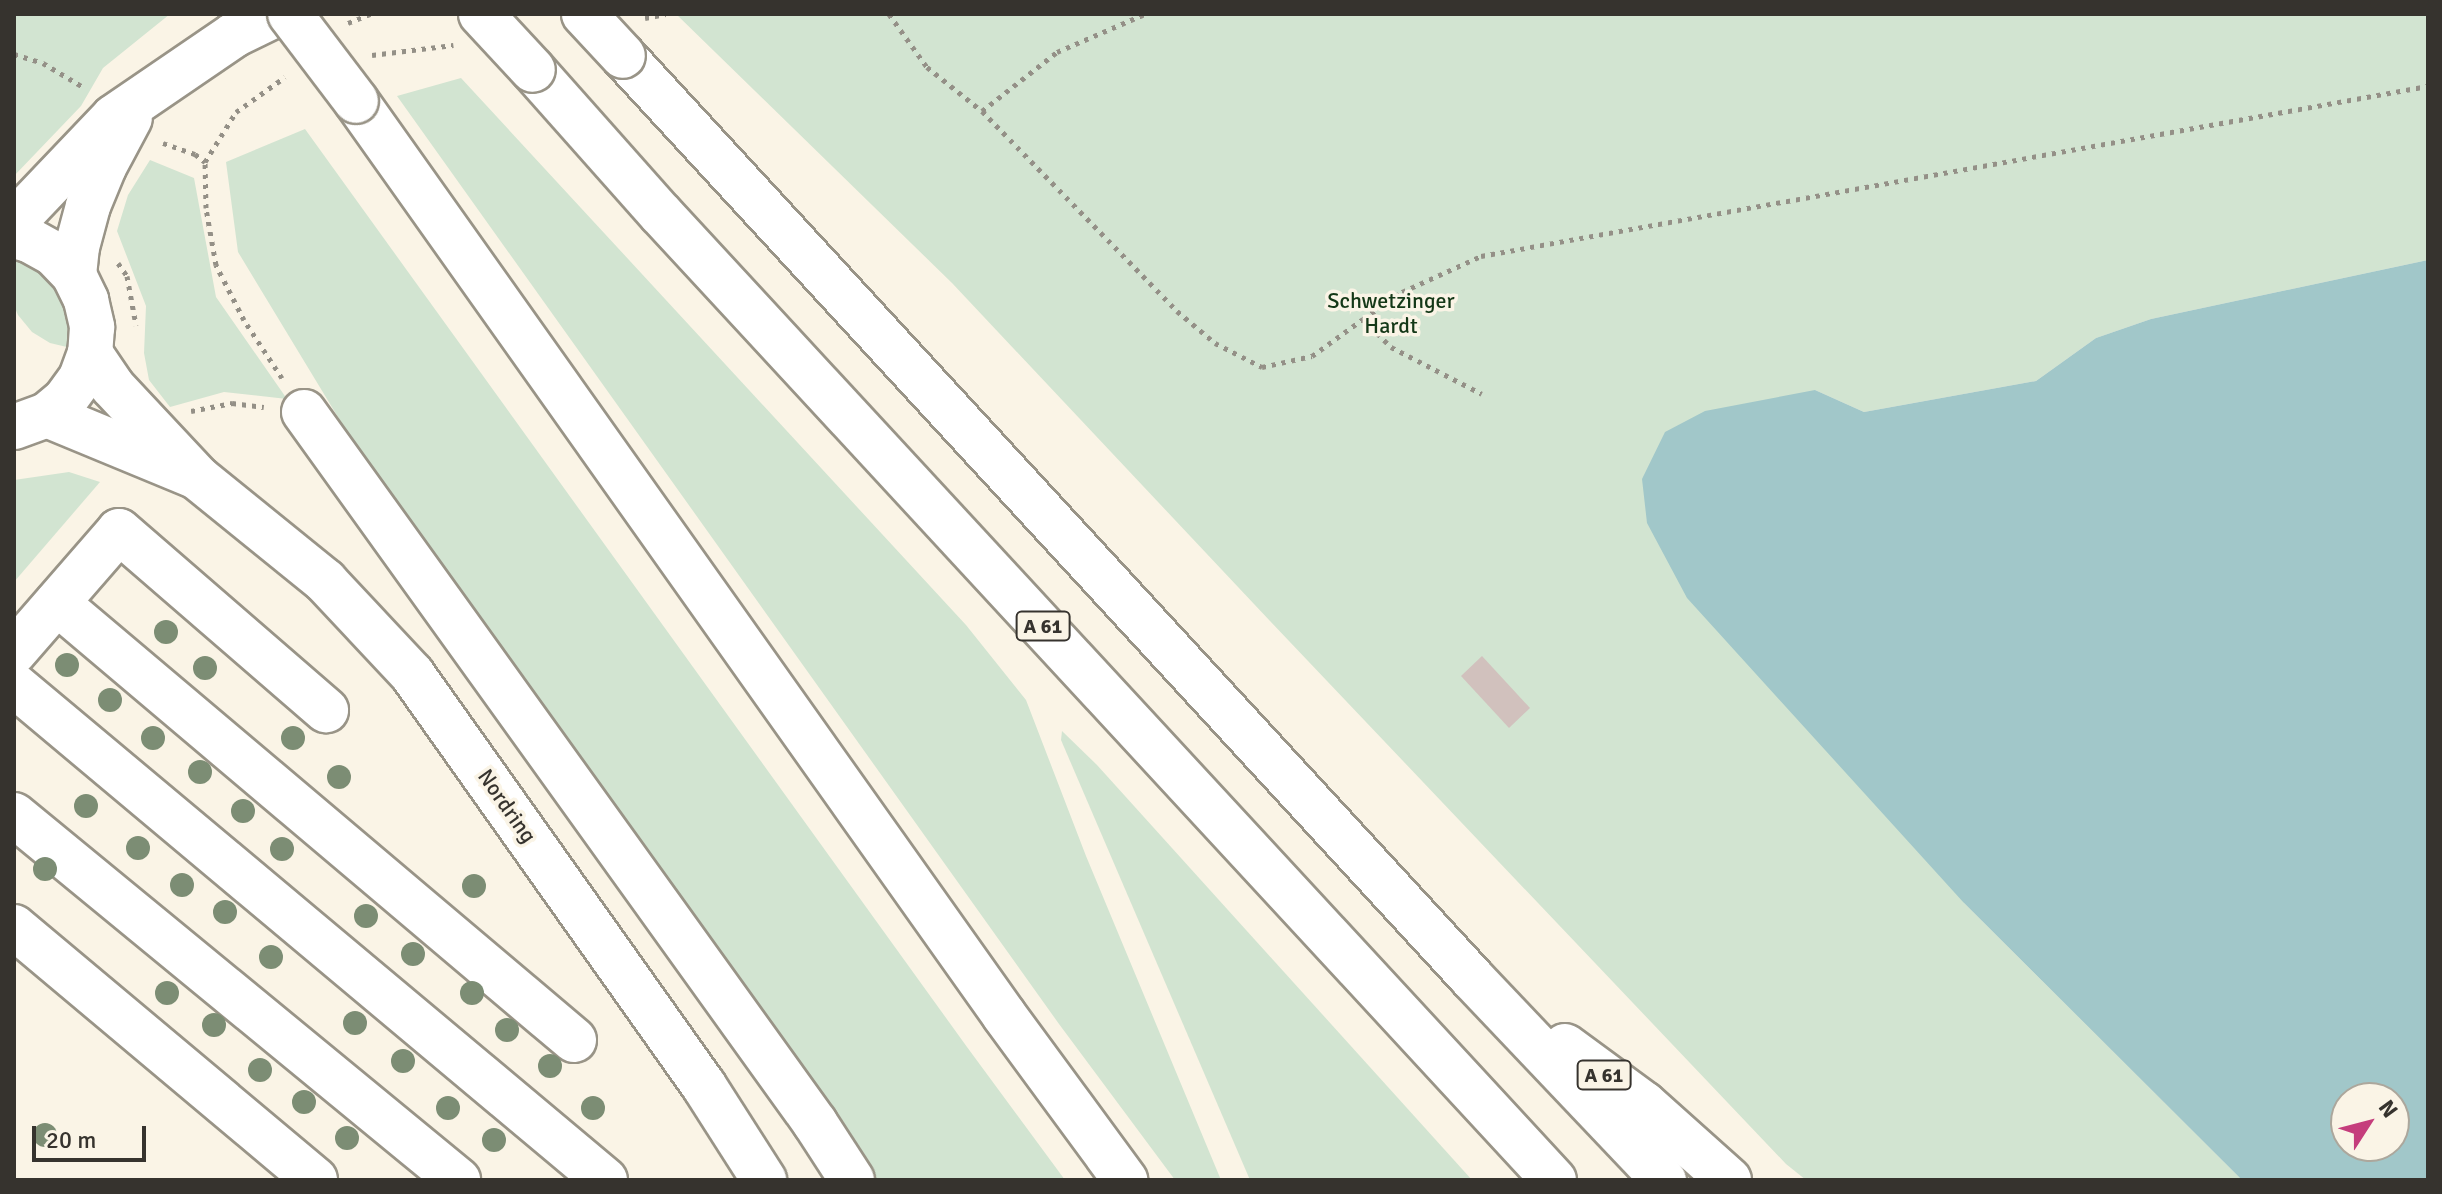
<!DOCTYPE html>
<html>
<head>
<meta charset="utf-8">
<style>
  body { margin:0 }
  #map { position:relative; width:2442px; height:1194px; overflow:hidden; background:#faf4e6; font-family:Signika,sans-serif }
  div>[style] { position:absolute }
  .green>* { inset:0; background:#d2e4d1 }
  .water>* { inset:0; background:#a1c7c9 }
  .building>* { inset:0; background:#d1c1bd }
  .path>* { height:5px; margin-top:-2.5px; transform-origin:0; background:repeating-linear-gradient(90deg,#949087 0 4px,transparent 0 10px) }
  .roads { filter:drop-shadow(2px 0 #999487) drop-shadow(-2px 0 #999487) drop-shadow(0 2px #999487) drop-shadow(0 -2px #999487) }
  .minor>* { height:44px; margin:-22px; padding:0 22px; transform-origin:22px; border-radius:22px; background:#fff }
  .major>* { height:44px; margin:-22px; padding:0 22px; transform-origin:22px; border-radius:22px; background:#fff }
  .highway>* { height:44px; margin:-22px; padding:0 22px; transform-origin:22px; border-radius:22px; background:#fff }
  .bridges { filter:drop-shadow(2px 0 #999487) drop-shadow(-2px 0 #999487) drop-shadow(0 2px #999487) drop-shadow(0 -2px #999487) }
  .highway-bridge>* { height:44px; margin:-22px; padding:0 22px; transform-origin:22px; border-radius:22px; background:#fff }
  .trees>* { width:24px; height:24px; margin:-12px; border-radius:50%; background:#7c8d74 }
  span { translate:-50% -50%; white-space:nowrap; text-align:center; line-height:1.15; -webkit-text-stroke:7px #faf4e6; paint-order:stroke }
  .shield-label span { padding:2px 6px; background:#faf4e6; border:2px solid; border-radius:6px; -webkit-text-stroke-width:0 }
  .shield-label { font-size:20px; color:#36332e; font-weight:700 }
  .park-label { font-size:22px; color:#143817 }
  .street-label { font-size:22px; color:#36332e }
  .frame { position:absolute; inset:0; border:16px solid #36332e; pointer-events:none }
  .north { position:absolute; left:2330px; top:1082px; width:80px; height:80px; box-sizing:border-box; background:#faf4e6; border:2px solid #aca79c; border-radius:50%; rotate:54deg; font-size:22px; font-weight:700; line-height:32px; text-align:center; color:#36332e }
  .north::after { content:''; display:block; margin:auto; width:28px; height:36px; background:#c53d7c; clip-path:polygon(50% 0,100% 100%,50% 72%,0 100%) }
  .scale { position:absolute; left:32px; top:1126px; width:114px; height:36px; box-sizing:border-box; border:4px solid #36332e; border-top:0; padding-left:10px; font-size:24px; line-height:28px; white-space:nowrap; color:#36332e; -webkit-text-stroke:6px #faf4e6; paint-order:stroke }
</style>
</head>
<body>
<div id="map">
  <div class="green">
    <i style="clip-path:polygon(14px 14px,170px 14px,103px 68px,81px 106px,14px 176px)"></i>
    <i style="clip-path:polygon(676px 14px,2428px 14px,2428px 260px,2151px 319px,2096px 338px,2036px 381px,1864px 412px,1815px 390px,1964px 903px,2242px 1180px,1806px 1180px,1786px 1164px,1270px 621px,952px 283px)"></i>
    <i style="clip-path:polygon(461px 78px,966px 625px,1026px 700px,1086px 856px,1221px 1180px,1175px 1180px,1059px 1024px,397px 96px)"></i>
    <i style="clip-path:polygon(305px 129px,967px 1047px,1065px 1180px,859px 1180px,845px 1129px,347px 432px,238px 252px,226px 162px)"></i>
    <i style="clip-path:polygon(150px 160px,194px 178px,216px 297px,287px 399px,224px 392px,170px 407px,149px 380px,144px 353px,146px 306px,117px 231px,128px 195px)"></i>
    <i style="clip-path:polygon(14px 254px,49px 273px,70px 307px,71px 348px,50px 343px,32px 332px,18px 315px,14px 306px)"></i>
    <i style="clip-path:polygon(69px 472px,100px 482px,14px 582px,14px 480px)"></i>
    <i style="clip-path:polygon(1062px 731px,1097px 765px,1472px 1180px,1250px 1180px,1061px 740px)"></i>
  </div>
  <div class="water">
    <i style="clip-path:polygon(evenodd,2428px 260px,2428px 1180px,2242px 1180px,1964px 903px,1687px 598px,1647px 523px,1642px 479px,1665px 432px,1705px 411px,1815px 390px,1864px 412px,2036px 381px,2096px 338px,2151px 319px,2428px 260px,2346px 1098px,2394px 1098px,2394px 1146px,2346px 1146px,2346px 1098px)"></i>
  </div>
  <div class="building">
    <i style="clip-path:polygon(1482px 656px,1530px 708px,1509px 728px,1461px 676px)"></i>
  </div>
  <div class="path">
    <i style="left:889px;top:14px;width:65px;rotate:54.4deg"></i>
    <i style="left:927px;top:67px;width:70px;rotate:38.7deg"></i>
    <i style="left:982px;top:111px;width:279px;rotate:45.7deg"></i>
    <i style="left:1177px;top:311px;width:50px;rotate:40.1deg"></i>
    <i style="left:1215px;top:343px;width:53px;rotate:27.1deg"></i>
    <i style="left:1262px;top:367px;width:51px;rotate:-12.4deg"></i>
    <i style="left:1312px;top:356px;width:63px;rotate:-36deg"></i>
    <i style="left:1363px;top:319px;width:40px;rotate:45deg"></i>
    <i style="left:1391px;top:347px;width:102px;rotate:27.3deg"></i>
    <i style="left:645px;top:18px;width:21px;rotate:-11deg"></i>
    <i style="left:348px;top:23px;width:24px;rotate:-22deg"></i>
    <i style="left:14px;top:54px;width:30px;rotate:17deg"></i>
    <i style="left:43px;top:63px;width:49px;rotate:30.8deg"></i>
    <i style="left:372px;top:55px;width:82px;rotate:-7deg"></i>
    <i style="left:982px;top:111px;width:95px;rotate:-38.2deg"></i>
    <i style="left:1057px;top:52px;width:96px;rotate:-23.4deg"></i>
    <i style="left:163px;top:143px;width:34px;rotate:19deg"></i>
    <i style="left:195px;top:154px;width:13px;rotate:39deg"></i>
    <i style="left:118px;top:263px;width:16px;rotate:55deg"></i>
    <i style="left:127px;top:276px;width:50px;rotate:79.6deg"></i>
    <i style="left:1363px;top:319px;width:47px;rotate:-34.7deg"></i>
    <i style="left:1402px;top:292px;width:87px;rotate:-24.5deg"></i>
    <i style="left:1481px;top:256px;width:962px;rotate:-10.18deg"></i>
    <i style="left:282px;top:378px;width:69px;rotate:-123.2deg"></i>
    <i style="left:244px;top:320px;width:62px;rotate:-117deg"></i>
    <i style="left:216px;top:265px;width:58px;rotate:-100deg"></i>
    <i style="left:206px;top:208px;width:46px;rotate:-91.2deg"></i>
    <i style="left:205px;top:162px;width:59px;rotate:-58.2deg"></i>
    <i style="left:236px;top:112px;width:60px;rotate:-35.5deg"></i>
    <i style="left:191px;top:411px;width:42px;rotate:-11deg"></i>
    <i style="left:232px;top:403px;width:32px;rotate:7deg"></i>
  </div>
  <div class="roads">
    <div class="minor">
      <i style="left:90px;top:353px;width:40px;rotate:56deg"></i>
      <i style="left:112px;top:386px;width:126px;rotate:46.9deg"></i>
      <i style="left:198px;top:478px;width:164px;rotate:39deg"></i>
      <i style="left:325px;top:581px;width:127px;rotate:46.9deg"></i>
      <i style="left:412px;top:674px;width:505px;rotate:54.67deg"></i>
      <i style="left:704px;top:1086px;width:112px;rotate:57.4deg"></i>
      <i style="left:304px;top:412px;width:876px;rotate:54.29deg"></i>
      <i style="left:815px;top:1123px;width:68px;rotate:57deg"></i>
      <i style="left:47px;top:415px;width:157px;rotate:22.5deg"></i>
      <i style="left:57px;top:603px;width:677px;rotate:40.21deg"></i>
      <i style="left:14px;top:652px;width:160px;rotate:-49deg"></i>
      <i style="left:119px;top:531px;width:274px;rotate:40.9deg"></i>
      <i style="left:14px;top:685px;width:771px;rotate:39.95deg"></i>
      <i style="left:14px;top:815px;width:575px;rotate:39.42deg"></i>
      <i style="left:14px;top:927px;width:393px;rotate:40deg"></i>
    </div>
    <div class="major">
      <i style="left:14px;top:222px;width:145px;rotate:-46.4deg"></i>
      <i style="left:114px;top:117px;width:145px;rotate:-34.3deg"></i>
      <i style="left:234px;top:35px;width:48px;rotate:-26deg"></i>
      <i style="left:14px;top:236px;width:16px;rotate:15deg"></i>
      <i style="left:29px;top:240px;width:29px;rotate:29deg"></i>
      <i style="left:54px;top:254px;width:29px;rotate:46deg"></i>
      <i style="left:74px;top:275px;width:28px;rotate:64deg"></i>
      <i style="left:86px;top:300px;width:28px;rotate:77deg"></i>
      <i style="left:92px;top:327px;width:26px;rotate:94deg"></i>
      <i style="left:90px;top:353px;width:27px;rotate:110deg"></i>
      <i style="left:81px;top:378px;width:26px;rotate:126deg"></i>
      <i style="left:66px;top:399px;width:25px;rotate:140deg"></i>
      <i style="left:47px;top:415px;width:35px;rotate:160deg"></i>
      <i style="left:74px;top:275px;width:28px;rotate:-84deg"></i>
      <i style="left:77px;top:247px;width:42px;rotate:-75deg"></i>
      <i style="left:88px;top:206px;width:42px;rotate:-67.7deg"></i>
      <i style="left:104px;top:167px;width:55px;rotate:-62deg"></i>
    </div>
    <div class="highway">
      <i style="left:623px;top:56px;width:1253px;rotate:47.36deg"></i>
      <i style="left:1472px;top:978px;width:279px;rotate:46.5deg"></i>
      <i style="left:533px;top:70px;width:191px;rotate:48.4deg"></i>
      <i style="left:660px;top:213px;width:1317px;rotate:47.25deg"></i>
      <i style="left:356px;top:101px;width:1120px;rotate:54.66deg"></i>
      <i style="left:1004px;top:1015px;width:205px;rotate:53.7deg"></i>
      <i style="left:1565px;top:1046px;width:98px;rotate:36.3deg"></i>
      <i style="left:1644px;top:1104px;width:114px;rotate:41.8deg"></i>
    </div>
  </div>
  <div class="bridges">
    <div class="highway-bridge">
      <i style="left:290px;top:14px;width:109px;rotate:52.8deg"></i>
      <i style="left:481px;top:14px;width:76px;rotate:47.1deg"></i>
      <i style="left:584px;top:14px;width:57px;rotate:47.1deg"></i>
    </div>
  </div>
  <div class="trees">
    <i style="left:166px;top:632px"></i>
    <i style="left:67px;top:665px"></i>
    <i style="left:205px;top:668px"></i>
    <i style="left:110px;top:700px"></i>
    <i style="left:153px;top:738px"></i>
    <i style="left:293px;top:738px"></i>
    <i style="left:200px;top:772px"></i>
    <i style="left:339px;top:777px"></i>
    <i style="left:86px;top:806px"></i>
    <i style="left:243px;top:811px"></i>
    <i style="left:138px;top:848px"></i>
    <i style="left:282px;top:849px"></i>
    <i style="left:45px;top:869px"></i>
    <i style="left:182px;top:885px"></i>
    <i style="left:474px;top:886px"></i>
    <i style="left:225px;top:912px"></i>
    <i style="left:366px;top:916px"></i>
    <i style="left:413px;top:954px"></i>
    <i style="left:271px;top:957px"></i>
    <i style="left:167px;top:993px"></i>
    <i style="left:472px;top:993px"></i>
    <i style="left:355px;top:1023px"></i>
    <i style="left:214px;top:1025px"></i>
    <i style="left:507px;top:1030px"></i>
    <i style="left:403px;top:1061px"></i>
    <i style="left:550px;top:1066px"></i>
    <i style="left:260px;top:1070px"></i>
    <i style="left:304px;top:1102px"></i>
    <i style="left:448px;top:1108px"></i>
    <i style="left:593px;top:1108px"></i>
    <i style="left:45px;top:1135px"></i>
    <i style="left:347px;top:1138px"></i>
    <i style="left:494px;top:1140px"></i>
  </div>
  <div class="shield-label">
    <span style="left:1043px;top:626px">A 61</span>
    <span style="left:1604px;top:1075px">A 61</span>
  </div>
  <div class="park-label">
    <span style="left:1391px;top:313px">Schwetzinger<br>Hardt</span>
  </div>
  <div class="street-label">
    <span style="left:507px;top:806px;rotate:55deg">Nordring</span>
  </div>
  <div class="frame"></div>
  <div class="north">N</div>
  <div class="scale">20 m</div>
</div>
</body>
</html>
